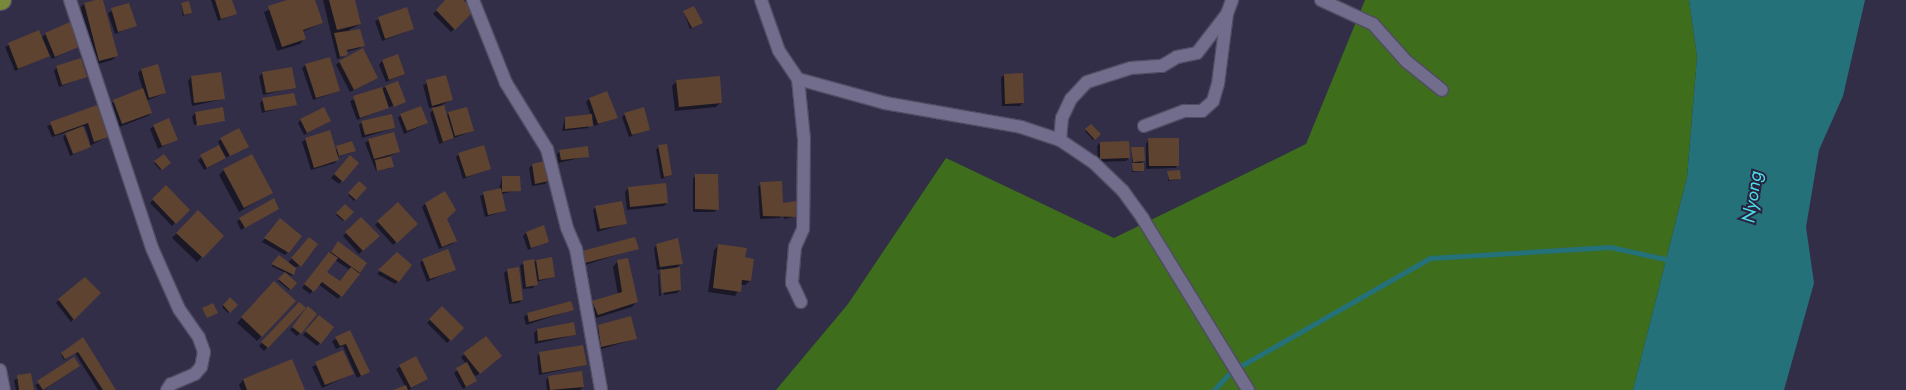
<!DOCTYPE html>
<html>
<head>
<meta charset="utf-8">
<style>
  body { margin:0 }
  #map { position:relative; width:1906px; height:390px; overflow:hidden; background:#322e48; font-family:Jost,sans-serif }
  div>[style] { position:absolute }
  .forest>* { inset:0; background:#3e6d1b }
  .water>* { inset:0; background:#257179 }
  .shadow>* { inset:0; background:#0007 }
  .stream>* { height:4.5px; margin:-2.25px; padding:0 2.25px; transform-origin:2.25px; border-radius:2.25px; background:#257179 }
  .building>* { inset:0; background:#5e4331 }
  .roads { filter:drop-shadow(1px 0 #504c63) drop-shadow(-1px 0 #504c63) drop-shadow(0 1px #504c63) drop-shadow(0 -1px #504c63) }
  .minor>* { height:12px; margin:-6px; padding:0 6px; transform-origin:6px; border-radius:6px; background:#726d8c }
  .trunk>* { height:20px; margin:-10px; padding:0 10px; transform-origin:10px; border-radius:10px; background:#77883a }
  span { translate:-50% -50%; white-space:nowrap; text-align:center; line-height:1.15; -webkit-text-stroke:4px #29243e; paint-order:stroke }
  .water-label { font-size:19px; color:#4cdceb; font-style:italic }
</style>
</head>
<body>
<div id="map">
  <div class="forest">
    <i style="clip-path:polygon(1365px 0,1689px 0,1697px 57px,1687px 177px,1633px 390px,776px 390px,848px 304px,946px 158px,1114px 238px,1306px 144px)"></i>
  </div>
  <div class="water">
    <i style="clip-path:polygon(1689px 0,1865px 0,1843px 96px,1819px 150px,1806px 227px,1814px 283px,1784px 390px,1633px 390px,1687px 177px,1697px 57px)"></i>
  </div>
  <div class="shadow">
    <i style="clip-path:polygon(101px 0,117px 55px,112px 60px,95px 65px,79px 9px,84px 4px)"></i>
    <i style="clip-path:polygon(211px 0,231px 0,235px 14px,218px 21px)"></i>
    <i style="clip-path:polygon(291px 0,314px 0,322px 23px,302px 32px,304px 39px,300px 44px,277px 51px,264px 12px)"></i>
    <i style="clip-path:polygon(323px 0,354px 0,360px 24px,349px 30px,363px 45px,360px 48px,346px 52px,343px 57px,337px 59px)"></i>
    <i style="clip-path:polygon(447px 0,461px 0,472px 11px,451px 32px,433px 14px)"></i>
    <i style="clip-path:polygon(128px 4px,135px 25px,115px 34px,108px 13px)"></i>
    <i style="clip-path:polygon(181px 4px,191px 13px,189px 14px,183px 16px)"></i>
    <i style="clip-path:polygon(406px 9px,413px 29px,382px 41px,375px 21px)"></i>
    <i style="clip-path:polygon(684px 12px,700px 24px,690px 29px)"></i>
    <i style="clip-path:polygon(39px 32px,41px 38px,46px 34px,79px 46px,52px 59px,50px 55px,15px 71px,5px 47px)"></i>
    <i style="clip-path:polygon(382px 61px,404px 74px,386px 82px,379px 65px)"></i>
    <i style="clip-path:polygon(339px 62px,377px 77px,350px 92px,336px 65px)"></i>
    <i style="clip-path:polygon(306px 65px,339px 91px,313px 100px,302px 68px)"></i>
    <i style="clip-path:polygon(57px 67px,86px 76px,59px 87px,54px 71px)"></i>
    <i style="clip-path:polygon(141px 70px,165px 93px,146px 101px,151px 113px,148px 116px,119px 127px,110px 104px,143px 90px,138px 73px)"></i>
    <i style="clip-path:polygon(263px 73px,295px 87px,263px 95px,259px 76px)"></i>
    <i style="clip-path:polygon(1004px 75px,1023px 102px,1020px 106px,1002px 106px,1001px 78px)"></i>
    <i style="clip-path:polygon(191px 77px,223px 99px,192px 106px,188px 81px)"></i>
    <i style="clip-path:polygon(445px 77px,451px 100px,442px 105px,446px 116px,449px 113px,472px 131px,439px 144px,430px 113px,436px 107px,429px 108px,423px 85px)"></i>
    <i style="clip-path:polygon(677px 81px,721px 102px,716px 107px,675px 111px,672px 86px)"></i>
    <i style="clip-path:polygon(386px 87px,405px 101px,357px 120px,350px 101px)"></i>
    <i style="clip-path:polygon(589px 99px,616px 118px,594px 126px,592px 119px,588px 128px,562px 131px,565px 118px,591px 116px,586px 102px)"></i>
    <i style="clip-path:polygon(263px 100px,295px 104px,262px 113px,260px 103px)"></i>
    <i style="clip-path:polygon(evenodd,96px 107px,107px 137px,70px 156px,63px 137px,68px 132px,52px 137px,47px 126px,96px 107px,85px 126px,90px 142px,88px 142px,82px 127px,85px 126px)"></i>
    <i style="clip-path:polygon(195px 113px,224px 121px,194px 125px,192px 117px)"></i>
    <i style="clip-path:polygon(625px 114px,649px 129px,629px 137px,622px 117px)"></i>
    <i style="clip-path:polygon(401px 115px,427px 123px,404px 134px,398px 118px)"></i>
    <i style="clip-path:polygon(301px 120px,330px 121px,304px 135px,298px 123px)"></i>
    <i style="clip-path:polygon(362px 122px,394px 128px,362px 138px,359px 125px)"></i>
    <i style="clip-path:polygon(1091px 125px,1100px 134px,1093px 140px,1085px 131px)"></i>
    <i style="clip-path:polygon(154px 126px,176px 139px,158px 149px,150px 129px)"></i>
    <i style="clip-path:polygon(221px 139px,247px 146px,204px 170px,198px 160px,220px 146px,218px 142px)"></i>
    <i style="clip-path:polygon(306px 139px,335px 149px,353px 152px,337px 157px,335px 163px,311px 170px,302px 142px)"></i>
    <i style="clip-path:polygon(369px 140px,398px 152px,390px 156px,391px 168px,376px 171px,365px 143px)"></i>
    <i style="clip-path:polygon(1149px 140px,1178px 165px,1175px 168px,1146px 169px,1146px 143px)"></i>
    <i style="clip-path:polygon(1100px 143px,1129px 158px,1126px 161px,1098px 162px,1097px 146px)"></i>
    <i style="clip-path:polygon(659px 146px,671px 175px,661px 179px,656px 150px)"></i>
    <i style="clip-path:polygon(1132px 149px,1144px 160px,1140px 164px,1142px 171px,1132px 172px,1135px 162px,1132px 163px)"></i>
    <i style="clip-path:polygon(560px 151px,588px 156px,558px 163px,557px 154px)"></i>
    <i style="clip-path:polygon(459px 154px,490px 168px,463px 179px,456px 157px)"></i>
    <i style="clip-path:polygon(163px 156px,169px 163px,160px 170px,154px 163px)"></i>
    <i style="clip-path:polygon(350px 157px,357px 163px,339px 184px,331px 178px)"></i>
    <i style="clip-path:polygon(532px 165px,548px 181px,545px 184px,532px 186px,529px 168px)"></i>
    <i style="clip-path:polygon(224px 170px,271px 193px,239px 212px,219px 175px)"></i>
    <i style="clip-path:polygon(1168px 172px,1180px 179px,1168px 181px)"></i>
    <i style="clip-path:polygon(696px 175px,718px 209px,714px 212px,693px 212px,693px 179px)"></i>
    <i style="clip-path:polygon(502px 178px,519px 190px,501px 194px,505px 211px,485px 217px,480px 196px,499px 189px)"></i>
    <i style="clip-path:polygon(359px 183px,365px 189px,354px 201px,348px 195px)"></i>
    <i style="clip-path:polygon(761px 184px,782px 204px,797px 216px,784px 219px,783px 214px,780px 218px,760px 219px,758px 187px)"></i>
    <i style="clip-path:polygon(166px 187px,188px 210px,172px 226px,150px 203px)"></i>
    <i style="clip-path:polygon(629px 188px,667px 203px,664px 206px,627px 210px,625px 192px)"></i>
    <i style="clip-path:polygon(398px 203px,417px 224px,393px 245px,375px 225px)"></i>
    <i style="clip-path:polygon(425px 204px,455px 241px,452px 244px,439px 249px,422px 207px)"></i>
    <i style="clip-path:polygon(345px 205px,352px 212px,343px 221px,336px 215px)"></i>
    <i style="clip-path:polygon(596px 207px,625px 224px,597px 232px,593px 210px)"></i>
    <i style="clip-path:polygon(278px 208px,241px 230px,237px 222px,240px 219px)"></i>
    <i style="clip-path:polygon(198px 212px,222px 236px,197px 262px,172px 238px)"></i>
    <i style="clip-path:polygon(361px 219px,378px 236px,359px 254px,343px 236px)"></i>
    <i style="clip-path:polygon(277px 223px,288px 252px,285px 255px,262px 242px)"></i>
    <i style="clip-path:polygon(526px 233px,548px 241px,528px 250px,523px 236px)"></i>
    <i style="clip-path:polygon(306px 241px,300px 266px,295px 267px,292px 276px,271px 266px,279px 257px,288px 263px)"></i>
    <i style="clip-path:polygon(evenodd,338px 243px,366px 264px,338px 299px,318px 284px,310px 294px,302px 288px,338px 243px,335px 260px,350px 270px,340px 283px,325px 272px,335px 260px)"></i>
    <i style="clip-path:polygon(657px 245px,681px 263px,676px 269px,680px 290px,677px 293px,664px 295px,660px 272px,663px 269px,657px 270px,654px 248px)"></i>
    <i style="clip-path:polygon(719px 245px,750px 281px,745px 285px,741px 285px,735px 296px,708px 292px,714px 250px)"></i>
    <i style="clip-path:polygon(638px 248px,582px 266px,580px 256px)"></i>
    <i style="clip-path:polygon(397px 254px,398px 281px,395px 284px,377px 274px)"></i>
    <i style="clip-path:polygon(423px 260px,454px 269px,427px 282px,420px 263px)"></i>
    <i style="clip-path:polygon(537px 261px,554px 277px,536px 282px,533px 288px,523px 289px,520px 265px)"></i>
    <i style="clip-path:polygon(617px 262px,636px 302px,632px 307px,593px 319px,588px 307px,593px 302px,618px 295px,613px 267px)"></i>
    <i style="clip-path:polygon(508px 270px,522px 300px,519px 303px,509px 304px,504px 273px)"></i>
    <i style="clip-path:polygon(659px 273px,661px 296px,659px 296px,658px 275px)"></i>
    <i style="clip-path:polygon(285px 274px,296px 283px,289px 290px,278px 281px)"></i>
    <i style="clip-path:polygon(274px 283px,294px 301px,257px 341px,237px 323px)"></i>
    <i style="clip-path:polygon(99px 293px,71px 322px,56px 303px,59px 300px)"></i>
    <i style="clip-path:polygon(230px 299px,237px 305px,228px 313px,222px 307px)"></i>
    <i style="clip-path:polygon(299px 303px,304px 308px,264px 351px,259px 346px)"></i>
    <i style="clip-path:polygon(442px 308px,462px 328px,447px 343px,427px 323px)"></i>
    <i style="clip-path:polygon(572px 310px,526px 325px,524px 317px,527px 314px)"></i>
    <i style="clip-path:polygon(305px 311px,300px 333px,297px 336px,290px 330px)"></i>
    <i style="clip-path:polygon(315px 320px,320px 343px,317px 346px,303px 335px)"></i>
    <i style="clip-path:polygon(599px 327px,635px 339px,598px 350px,595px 330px)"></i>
    <i style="clip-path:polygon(537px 330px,575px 335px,535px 344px,534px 333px)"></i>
    <i style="clip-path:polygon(350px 332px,368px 372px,357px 378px,343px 346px,336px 349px,332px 341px)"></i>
    <i style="clip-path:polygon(486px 338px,497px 360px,476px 376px,470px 371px,476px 381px,463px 389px,454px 373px,466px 364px,461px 357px)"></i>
    <i style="clip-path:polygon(74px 345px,115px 390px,98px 390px,75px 353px,64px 360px,61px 355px)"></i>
    <i style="clip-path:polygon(342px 352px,352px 374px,322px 388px,312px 367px)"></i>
    <i style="clip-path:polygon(540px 353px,586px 365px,539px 375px,537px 356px)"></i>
    <i style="clip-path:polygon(415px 358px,427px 379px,409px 390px,396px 390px,405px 386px,396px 369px)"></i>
    <i style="clip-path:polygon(291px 360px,304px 390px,241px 390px,239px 385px,243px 380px)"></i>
    <i style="clip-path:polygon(79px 366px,44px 390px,38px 390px,35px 385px)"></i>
    <i style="clip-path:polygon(30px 374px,33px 390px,16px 390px,14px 380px)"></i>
    <i style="clip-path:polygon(549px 377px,583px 387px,580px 390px,547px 390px,546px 380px)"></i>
  </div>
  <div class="stream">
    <i style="left:1214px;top:390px;width:26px;rotate:-47deg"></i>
    <i style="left:1232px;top:371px;width:228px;rotate:-29.7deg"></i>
    <i style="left:1430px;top:258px;width:180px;rotate:-3.5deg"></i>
    <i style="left:1610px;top:247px;width:61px;rotate:12.2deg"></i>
  </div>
  <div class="building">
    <i style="clip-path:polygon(96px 0,103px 0,118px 56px,99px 61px,84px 3px)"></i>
    <i style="clip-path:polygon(215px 0,232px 0,237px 14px,221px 19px)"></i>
    <i style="clip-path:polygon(287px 0,315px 0,323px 23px,303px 30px,306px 39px,282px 47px,268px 6px)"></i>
    <i style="clip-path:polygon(329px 0,355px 0,361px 24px,337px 30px)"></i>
    <i style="clip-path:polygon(445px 0,463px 0,474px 11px,455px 30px,436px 10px)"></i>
    <i style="clip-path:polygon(189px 1px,192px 13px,184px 15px,181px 3px)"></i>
    <i style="clip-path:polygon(129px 3px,137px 26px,118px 32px,111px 8px)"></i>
    <i style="clip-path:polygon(694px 6px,703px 23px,692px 28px,683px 11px)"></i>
    <i style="clip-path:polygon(407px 7px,414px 29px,385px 39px,378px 17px)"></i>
    <i style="clip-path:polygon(70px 22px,81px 46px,55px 57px,45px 33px)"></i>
    <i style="clip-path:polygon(360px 29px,365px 46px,347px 50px,348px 55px,340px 57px,334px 33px)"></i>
    <i style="clip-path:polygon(39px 30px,50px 56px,18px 69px,8px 43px)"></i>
    <i style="clip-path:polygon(363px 48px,378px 78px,354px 90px,339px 61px)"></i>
    <i style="clip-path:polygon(398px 54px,405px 74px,389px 80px,382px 60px)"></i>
    <i style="clip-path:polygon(330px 57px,340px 91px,316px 98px,305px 64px)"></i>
    <i style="clip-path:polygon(81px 58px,87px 77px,62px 85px,56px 66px)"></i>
    <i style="clip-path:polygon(158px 64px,166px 93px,149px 98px,141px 69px)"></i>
    <i style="clip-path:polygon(292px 67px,296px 88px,266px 93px,262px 72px)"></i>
    <i style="clip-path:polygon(221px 72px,225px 99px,194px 103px,191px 76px)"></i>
    <i style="clip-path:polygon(1023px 73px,1024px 103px,1005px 104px,1004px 74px)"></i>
    <i style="clip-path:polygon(446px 75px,453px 100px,432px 106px,426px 80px)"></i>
    <i style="clip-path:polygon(720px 76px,722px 103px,679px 107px,676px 80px)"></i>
    <i style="clip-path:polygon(398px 81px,406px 102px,394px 107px,385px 86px)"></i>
    <i style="clip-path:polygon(382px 87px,389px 108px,360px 118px,353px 96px)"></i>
    <i style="clip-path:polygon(143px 88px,152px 113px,122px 124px,113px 100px)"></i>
    <i style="clip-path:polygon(607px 91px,618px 118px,598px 124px,589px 98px)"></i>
    <i style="clip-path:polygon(294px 93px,297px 105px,265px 111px,262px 98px)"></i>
    <i style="clip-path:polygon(97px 105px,108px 137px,94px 142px,88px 123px,55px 135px,50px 122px)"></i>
    <i style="clip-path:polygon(444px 105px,454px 138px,443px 142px,432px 108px)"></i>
    <i style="clip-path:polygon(421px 106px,428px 123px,407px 131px,400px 114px)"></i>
    <i style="clip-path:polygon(223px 107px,225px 121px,197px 126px,195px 112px)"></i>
    <i style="clip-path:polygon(324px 107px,331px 121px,307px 133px,300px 119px)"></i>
    <i style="clip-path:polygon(467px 107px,474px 131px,455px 136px,448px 112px)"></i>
    <i style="clip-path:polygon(644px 107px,650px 130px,632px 135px,624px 113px)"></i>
    <i style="clip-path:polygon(392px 114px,395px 128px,365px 135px,361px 121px)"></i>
    <i style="clip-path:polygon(592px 114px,593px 126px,565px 129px,565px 117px)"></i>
    <i style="clip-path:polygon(169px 118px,178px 140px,162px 146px,153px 125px)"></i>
    <i style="clip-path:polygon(1091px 124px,1101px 134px,1095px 140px,1085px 129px)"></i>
    <i style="clip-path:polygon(83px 126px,91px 147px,73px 154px,65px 133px)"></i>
    <i style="clip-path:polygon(239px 128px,249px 147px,230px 156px,220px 138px)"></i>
    <i style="clip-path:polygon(330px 130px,339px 160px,314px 168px,305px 138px)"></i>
    <i style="clip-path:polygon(394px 132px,400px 152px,374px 159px,368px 139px)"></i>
    <i style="clip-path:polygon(1148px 138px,1179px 138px,1179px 166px,1149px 166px)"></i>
    <i style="clip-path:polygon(352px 141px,356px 151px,339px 156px,336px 146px)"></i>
    <i style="clip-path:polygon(1129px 141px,1130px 158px,1100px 159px,1100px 142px)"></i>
    <i style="clip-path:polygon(667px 144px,672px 175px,664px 177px,658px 145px)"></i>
    <i style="clip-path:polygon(219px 145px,226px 158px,207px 168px,200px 155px)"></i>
    <i style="clip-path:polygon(484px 145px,491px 169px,466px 177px,458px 153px)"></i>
    <i style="clip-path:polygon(588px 146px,589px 157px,561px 160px,559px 150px)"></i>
    <i style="clip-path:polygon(1131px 147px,1144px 147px,1145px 161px,1133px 162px)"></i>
    <i style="clip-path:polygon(164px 154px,171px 163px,162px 170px,154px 161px)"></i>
    <i style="clip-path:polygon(252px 154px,273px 193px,244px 208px,223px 169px)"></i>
    <i style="clip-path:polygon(350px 155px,359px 163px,343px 182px,334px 174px)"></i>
    <i style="clip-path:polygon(391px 156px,394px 167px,377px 171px,375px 160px)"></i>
    <i style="clip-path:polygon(545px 161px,549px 181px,535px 184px,532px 164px)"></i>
    <i style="clip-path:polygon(1132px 163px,1144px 163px,1144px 171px,1133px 171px)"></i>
    <i style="clip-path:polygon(1180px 170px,1181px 179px,1169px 180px,1167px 171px)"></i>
    <i style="clip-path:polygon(695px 174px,718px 174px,719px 210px,695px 209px)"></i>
    <i style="clip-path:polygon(502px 176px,520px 176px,521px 191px,502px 192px)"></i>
    <i style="clip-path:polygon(359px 181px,367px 188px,356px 200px,348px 193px)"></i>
    <i style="clip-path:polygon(782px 181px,783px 203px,796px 201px,798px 217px,763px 216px,760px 182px)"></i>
    <i style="clip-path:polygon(666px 183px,668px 203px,630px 207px,628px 187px)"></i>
    <i style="clip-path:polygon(166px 185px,190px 210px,176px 224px,152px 199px)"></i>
    <i style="clip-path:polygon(501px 188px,506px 211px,488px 215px,483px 192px)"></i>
    <i style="clip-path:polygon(445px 191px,456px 210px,447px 219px,457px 241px,442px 247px,425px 203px)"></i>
    <i style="clip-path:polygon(274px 198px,279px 209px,245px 228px,239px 218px)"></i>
    <i style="clip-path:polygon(622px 201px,627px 224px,600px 229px,595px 206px)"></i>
    <i style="clip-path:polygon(398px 202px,418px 224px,397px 243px,377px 221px)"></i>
    <i style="clip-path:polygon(345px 204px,354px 212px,345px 221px,336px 213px)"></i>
    <i style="clip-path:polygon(198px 210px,224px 236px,203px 258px,176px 233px)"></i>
    <i style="clip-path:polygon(361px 217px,380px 236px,363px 251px,345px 232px)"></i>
    <i style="clip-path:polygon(280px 218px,302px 236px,289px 253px,264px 238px)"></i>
    <i style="clip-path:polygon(544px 225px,549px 242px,531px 248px,526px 232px)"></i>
    <i style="clip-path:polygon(309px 237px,318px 244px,301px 267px,291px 258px)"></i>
    <i style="clip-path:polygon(635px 237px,639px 249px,585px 263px,582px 251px)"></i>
    <i style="clip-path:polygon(678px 238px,683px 264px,660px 267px,656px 244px)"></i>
    <i style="clip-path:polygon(338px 241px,367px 263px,360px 273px,331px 252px)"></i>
    <i style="clip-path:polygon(718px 244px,747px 248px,745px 257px,754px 259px,751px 281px,742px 280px,741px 292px,713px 288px)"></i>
    <i style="clip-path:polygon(448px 249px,456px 270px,430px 279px,422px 259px)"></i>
    <i style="clip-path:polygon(329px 252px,338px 258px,327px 272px,340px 281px,351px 267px,360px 274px,342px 297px,322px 282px,314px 292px,304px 284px)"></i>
    <i style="clip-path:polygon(397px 252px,412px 265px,399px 282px,378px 270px)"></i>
    <i style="clip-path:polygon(279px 255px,296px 268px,294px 275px,271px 264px)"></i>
    <i style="clip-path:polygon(552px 257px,555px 277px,539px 280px,536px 260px)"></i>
    <i style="clip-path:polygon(628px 258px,638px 302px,598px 315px,592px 301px,622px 292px,617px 260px)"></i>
    <i style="clip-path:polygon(534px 259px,538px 285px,526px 287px,523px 261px)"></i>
    <i style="clip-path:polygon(519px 267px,523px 300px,512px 302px,507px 269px)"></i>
    <i style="clip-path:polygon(680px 267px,681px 290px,662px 293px,660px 270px)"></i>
    <i style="clip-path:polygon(285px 272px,297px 283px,291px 290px,278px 279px)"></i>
    <i style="clip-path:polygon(85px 277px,101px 293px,74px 320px,58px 299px)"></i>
    <i style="clip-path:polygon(274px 281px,296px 301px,262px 337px,241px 317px)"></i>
    <i style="clip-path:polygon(230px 297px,238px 305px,230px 313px,223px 305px)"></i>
    <i style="clip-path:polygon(571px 301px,574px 310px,529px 322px,527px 313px)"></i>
    <i style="clip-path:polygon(299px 302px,306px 308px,268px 348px,261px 342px)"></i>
    <i style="clip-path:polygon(213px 303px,218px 313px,207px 318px,202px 308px)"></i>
    <i style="clip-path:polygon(308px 306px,317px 314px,301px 334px,292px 327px)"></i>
    <i style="clip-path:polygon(442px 306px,464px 328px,451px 341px,429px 319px)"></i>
    <i style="clip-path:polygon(319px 315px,334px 327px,321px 344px,305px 331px)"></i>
    <i style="clip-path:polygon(631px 316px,637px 339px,601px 347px,598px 325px)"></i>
    <i style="clip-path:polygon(574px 322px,576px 335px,538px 341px,537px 329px)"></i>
    <i style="clip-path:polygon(350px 330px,370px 372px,361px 376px,346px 344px,340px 346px,335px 337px)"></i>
    <i style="clip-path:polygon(486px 336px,502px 356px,480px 374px,463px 353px)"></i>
    <i style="clip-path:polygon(83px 337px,116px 390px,103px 390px,78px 352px,65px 359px,61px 353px)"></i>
    <i style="clip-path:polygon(583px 345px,587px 365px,542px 373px,539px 352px)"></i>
    <i style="clip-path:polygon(343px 350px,354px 374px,325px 385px,315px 362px)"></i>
    <i style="clip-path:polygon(416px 356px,428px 379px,411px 388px,399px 365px)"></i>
    <i style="clip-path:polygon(74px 357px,80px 366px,43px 390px,37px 381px)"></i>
    <i style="clip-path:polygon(292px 359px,305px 390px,247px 390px,243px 379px)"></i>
    <i style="clip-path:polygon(467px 362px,477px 381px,466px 387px,456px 368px)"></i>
    <i style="clip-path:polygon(582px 371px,584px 387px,550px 390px,548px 376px)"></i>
    <i style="clip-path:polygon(31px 373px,34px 390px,19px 390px,17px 375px)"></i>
    <i style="clip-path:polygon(406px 385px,408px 390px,393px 390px)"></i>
  </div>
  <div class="roads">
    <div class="minor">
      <i style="left:70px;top:0;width:261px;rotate:71.7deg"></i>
      <i style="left:152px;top:248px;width:67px;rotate:66.1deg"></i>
      <i style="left:179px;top:309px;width:35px;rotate:55deg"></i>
      <i style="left:199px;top:338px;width:15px;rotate:70deg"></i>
      <i style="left:204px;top:352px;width:15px;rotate:101deg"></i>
      <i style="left:201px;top:367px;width:9px;rotate:131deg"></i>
      <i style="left:195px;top:374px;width:26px;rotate:157deg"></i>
      <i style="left:171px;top:384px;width:7px;rotate:124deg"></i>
      <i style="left:473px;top:0;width:89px;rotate:68.3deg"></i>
      <i style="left:506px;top:83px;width:78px;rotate:58.2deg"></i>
      <i style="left:547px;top:149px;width:81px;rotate:75.8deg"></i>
      <i style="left:567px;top:228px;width:23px;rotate:67deg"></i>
      <i style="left:576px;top:249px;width:143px;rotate:79.9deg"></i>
      <i style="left:761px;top:0;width:54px;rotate:70.6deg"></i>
      <i style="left:779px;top:51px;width:34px;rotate:56deg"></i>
      <i style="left:798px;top:79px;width:90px;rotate:15.4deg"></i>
      <i style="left:885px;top:103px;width:138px;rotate:10deg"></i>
      <i style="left:1021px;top:127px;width:41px;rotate:18.4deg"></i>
      <i style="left:1060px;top:140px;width:40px;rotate:34deg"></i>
      <i style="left:1093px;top:162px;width:42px;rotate:44deg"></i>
      <i style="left:1123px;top:191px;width:34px;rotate:54deg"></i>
      <i style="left:1143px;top:219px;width:201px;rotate:58.4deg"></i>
      <i style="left:1321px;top:0;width:57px;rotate:24.8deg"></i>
      <i style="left:1373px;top:24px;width:50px;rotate:48.3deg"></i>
      <i style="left:1406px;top:61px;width:46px;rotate:38.9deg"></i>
      <i style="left:798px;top:79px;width:60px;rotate:84.3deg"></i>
      <i style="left:804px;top:139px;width:90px;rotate:90.6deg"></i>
      <i style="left:803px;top:229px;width:20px;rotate:114deg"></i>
      <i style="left:795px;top:247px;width:36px;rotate:95deg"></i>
      <i style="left:792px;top:283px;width:21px;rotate:65deg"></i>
      <i style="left:1144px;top:126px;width:43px;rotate:-20.6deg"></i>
      <i style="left:1184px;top:111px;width:18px"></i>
      <i style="left:1202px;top:111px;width:15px;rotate:-42deg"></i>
      <i style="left:1213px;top:101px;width:18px;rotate:-74deg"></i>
      <i style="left:1218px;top:84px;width:71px;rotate:-82.7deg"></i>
      <i style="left:1060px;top:140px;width:22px;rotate:-85deg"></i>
      <i style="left:1062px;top:118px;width:21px;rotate:-65deg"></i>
      <i style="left:1071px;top:99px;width:23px;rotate:-47deg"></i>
      <i style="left:1087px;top:82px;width:46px;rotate:-17.7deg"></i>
      <i style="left:1131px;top:68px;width:31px;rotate:-4deg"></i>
      <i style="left:1162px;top:66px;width:17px;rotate:-31deg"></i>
      <i style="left:1177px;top:57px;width:20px;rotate:-11deg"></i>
      <i style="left:1197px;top:53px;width:49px;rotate:-52.4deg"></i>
      <i style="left:1227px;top:14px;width:15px;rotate:-70deg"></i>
      <i style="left:0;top:370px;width:20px;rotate:79deg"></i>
    </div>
    <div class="trunk">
      <i style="left:0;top:0;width:1px"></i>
    </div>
  </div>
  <div class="water-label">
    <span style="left:1752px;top:197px;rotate:-82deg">Nyong</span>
  </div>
</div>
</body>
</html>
